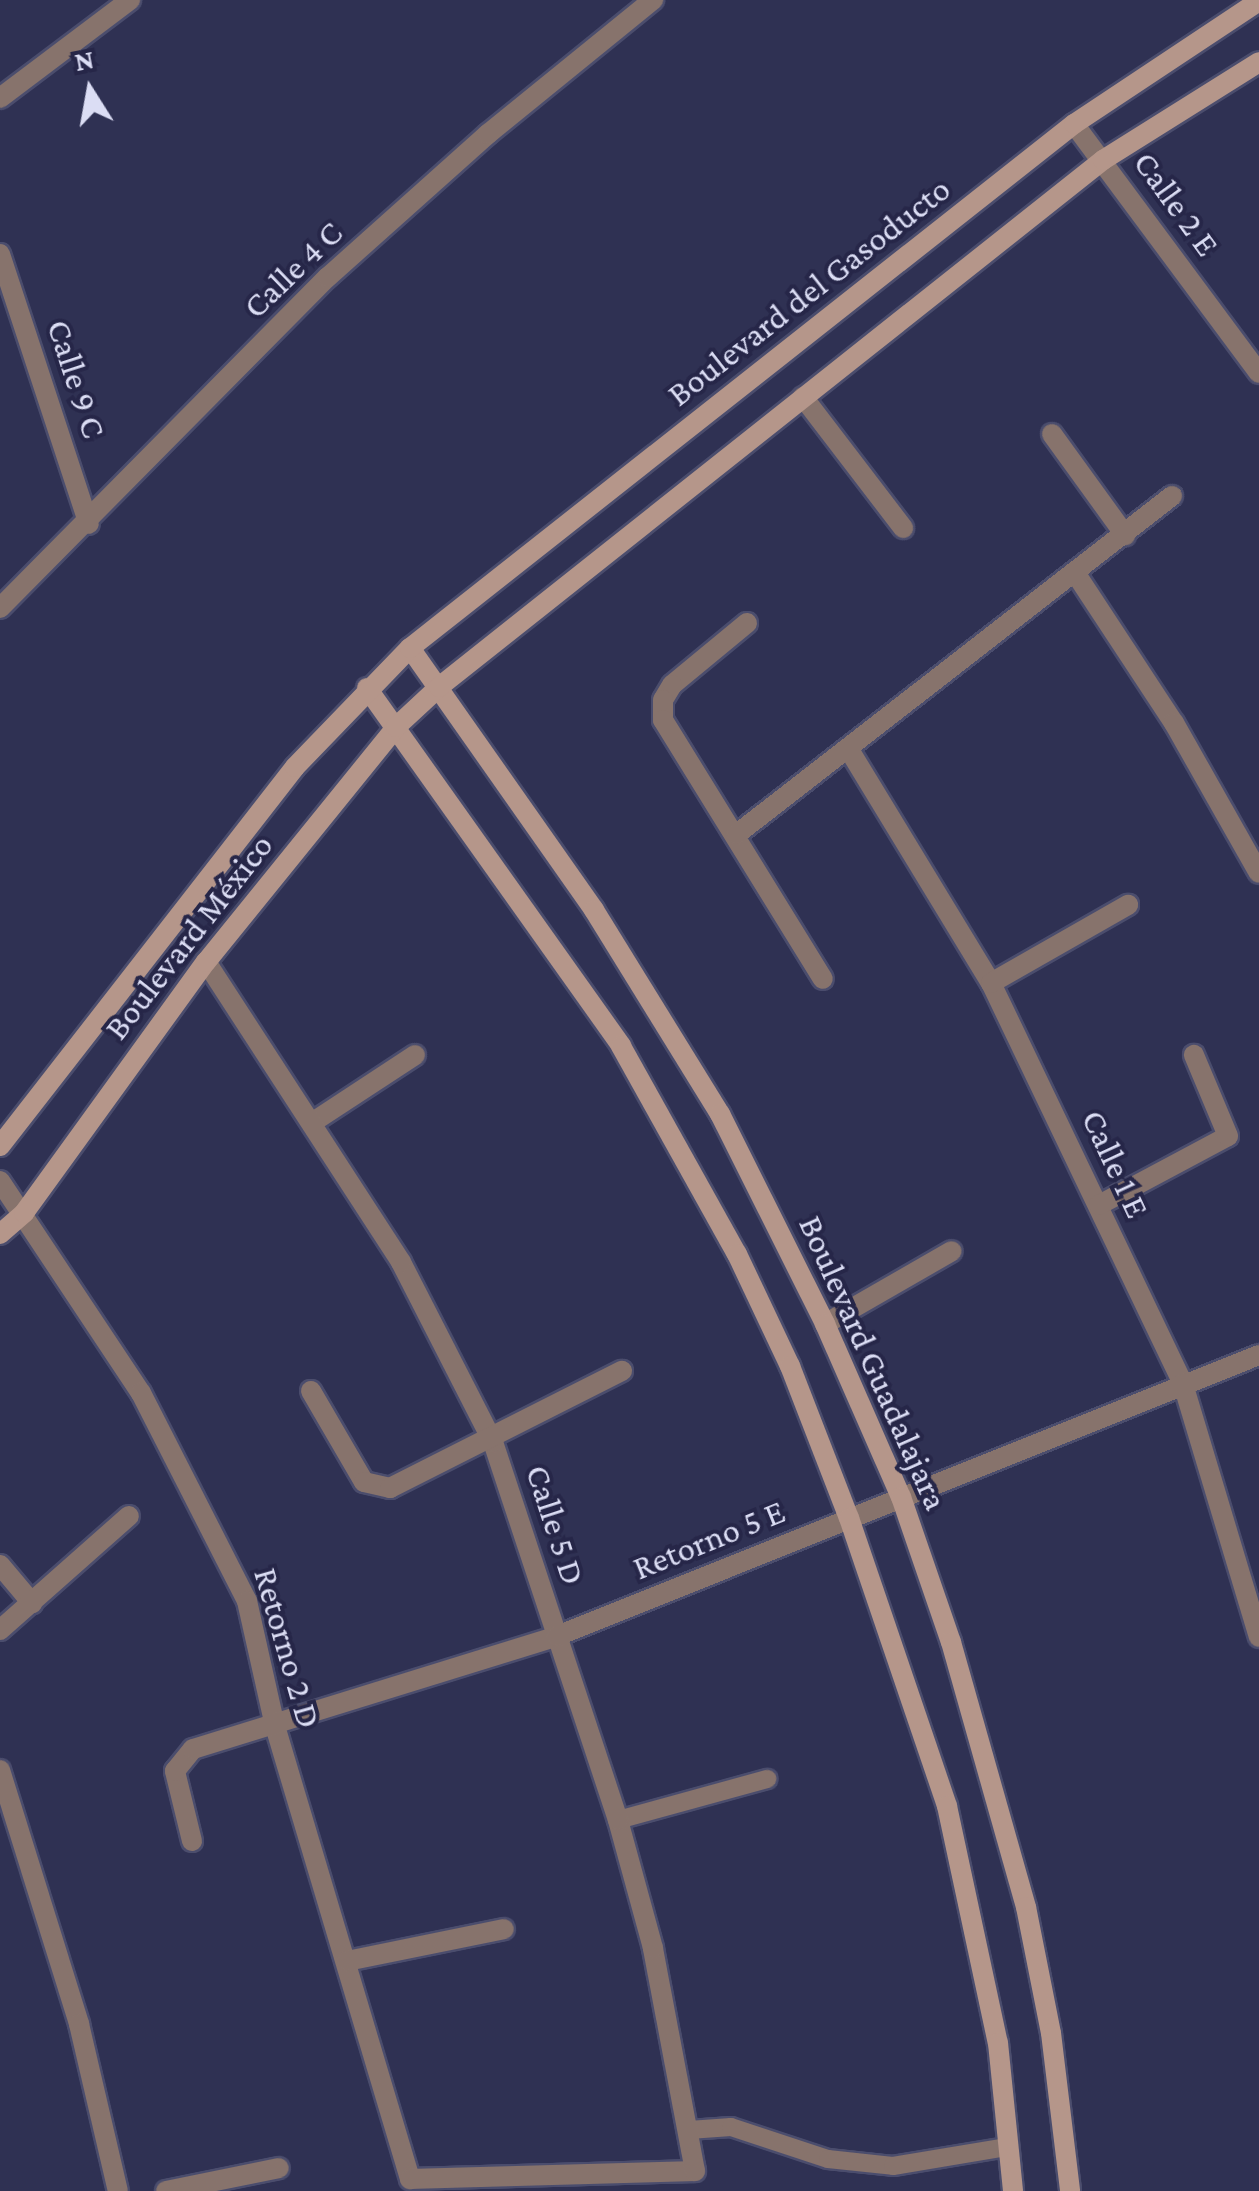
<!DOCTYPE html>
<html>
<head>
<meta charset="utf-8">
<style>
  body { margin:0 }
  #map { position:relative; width:1259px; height:2191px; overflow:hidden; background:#2f3153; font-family:"Crimson Pro",serif }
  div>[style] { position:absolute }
  .roads { filter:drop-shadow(2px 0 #4b4d6d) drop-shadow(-2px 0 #4b4d6d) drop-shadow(0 2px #4b4d6d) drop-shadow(0 -2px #4b4d6d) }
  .lane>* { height:18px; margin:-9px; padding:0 9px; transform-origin:9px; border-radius:9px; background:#87736c }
  .street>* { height:20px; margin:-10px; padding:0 10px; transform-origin:10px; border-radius:10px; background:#87736c }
  .secondary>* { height:20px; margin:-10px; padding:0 10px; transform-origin:10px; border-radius:10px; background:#b5968a }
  span { translate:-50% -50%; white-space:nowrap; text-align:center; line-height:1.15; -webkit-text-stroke:8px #262648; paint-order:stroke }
  .street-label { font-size:35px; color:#dbddf4 }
  .north { position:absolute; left:40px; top:40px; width:100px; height:100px; -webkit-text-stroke:8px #262648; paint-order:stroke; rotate:349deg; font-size:28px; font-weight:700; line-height:40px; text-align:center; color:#dbddf4 }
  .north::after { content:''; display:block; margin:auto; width:35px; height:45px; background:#dbddf4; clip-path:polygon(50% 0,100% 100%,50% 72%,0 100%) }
</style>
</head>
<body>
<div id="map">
  <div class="roads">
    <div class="lane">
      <i style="left:618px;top:1820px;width:155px;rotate:-15.4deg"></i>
      <i style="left:689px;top:2130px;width:42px;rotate:-4.1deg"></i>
      <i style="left:731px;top:2127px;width:102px;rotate:18.3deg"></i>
      <i style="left:828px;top:2159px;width:65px;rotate:6.1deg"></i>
      <i style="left:893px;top:2166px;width:116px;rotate:-9.5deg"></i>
    </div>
    <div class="street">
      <i style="left:0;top:98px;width:163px;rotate:-37deg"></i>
      <i style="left:1074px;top:124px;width:310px;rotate:53.4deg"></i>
      <i style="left:0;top:254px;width:284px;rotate:71.8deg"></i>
      <i style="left:803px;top:397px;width:165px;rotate:52.6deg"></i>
      <i style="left:1052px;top:434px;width:125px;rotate:54.1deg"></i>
      <i style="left:1076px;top:574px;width:178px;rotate:56.7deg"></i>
      <i style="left:1174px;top:723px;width:172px;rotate:60.5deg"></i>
      <i style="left:0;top:608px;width:466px;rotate:-45.3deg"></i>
      <i style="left:328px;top:277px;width:215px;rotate:-41.8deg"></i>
      <i style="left:488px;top:134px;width:213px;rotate:-39.1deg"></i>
      <i style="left:747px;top:623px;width:97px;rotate:140.4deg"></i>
      <i style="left:672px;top:685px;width:17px;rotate:121deg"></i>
      <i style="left:663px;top:700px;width:20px;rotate:90deg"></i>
      <i style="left:663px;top:720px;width:304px;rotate:58.3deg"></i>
      <i style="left:848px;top:748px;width:275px;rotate:58.7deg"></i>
      <i style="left:991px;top:983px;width:445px;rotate:64.4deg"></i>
      <i style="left:1183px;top:1384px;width:264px;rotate:73.3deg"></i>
      <i style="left:737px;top:834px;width:551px;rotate:-37.85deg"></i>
      <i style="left:991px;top:983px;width:158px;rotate:-29.7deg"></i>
      <i style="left:313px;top:1122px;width:122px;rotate:-33.3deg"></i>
      <i style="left:0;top:1181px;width:255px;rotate:56.4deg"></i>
      <i style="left:141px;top:1393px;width:233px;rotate:63deg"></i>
      <i style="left:247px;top:1601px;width:128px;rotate:77.4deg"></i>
      <i style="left:275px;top:1726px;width:473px;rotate:73.4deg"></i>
      <i style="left:410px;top:2179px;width:285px;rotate:-1.6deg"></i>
      <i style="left:695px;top:2171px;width:227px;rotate:-100.7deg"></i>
      <i style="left:653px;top:1948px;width:133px;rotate:-105.3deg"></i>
      <i style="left:618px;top:1820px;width:398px;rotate:-108.3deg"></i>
      <i style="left:493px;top:1442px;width:202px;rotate:-117.1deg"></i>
      <i style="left:401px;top:1262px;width:358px;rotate:-123deg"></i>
      <i style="left:1099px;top:1205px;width:146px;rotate:-28.1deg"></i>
      <i style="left:1228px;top:1136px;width:88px;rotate:-112.8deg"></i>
      <i style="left:825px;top:1324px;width:146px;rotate:-29.9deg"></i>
      <i style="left:311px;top:1391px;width:105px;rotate:59.8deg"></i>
      <i style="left:364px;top:1482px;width:27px;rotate:13deg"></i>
      <i style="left:390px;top:1488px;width:260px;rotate:-26.8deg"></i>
      <i style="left:0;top:1565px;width:50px;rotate:49.9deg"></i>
      <i style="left:0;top:1630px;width:172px;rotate:-41.5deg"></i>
      <i style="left:0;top:1770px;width:266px;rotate:72.7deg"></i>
      <i style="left:79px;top:2024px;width:171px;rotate:76.9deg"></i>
      <i style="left:192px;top:1841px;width:72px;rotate:-103.7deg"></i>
      <i style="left:175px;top:1771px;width:28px;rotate:-51deg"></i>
      <i style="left:193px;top:1749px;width:381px;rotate:-17.2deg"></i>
      <i style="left:557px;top:1636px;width:756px;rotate:-21.82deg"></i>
      <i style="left:347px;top:1961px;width:160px;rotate:-11.5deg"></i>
      <i style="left:166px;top:2191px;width:115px;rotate:-11.5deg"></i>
    </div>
    <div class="secondary">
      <i style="left:410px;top:648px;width:320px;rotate:54.9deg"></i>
      <i style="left:594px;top:910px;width:240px;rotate:58.3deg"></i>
      <i style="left:720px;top:1114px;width:235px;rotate:63.4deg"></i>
      <i style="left:825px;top:1324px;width:189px;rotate:66.3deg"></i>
      <i style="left:901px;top:1497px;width:153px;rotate:71deg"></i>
      <i style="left:951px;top:1642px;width:275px;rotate:74.2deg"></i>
      <i style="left:1026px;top:1907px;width:128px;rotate:78.8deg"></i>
      <i style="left:1051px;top:2033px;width:159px;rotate:83.1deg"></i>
      <i style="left:367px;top:688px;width:439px;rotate:54.6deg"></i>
      <i style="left:621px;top:1046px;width:238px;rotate:60.9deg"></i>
      <i style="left:737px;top:1254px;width:124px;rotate:64.7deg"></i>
      <i style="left:790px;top:1366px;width:163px;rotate:68.8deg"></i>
      <i style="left:849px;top:1518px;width:304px;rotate:71.2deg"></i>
      <i style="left:947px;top:1806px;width:242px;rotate:77.9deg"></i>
      <i style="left:998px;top:2043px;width:149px;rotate:84.2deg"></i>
      <i style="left:0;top:1146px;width:480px;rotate:-52.1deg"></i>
      <i style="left:295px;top:767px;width:165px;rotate:-46deg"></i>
      <i style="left:410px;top:648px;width:846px;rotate:-38.28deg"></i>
      <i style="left:1074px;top:124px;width:222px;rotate:-33.6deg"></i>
      <i style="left:0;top:1234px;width:32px;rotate:-41deg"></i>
      <i style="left:24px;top:1213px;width:310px;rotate:-54.1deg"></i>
      <i style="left:206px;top:962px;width:302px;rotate:-51deg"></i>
      <i style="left:396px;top:727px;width:59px;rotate:-42.9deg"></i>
      <i style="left:439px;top:687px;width:848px;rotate:-38.44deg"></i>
      <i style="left:1103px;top:160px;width:184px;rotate:-32.1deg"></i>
    </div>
  </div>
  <div class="street-label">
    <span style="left:1176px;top:204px;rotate:54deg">Calle 2 E</span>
    <span style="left:293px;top:270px;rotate:-44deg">Calle 4 C</span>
    <span style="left:809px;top:292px;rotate:-38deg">Boulevard del Gasoducto</span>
    <span style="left:76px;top:379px;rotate:72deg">Calle 9 C</span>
    <span style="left:189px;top:937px;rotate:-52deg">Boulevard México</span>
    <span style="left:1115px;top:1164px;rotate:65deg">Calle 1 E</span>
    <span style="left:873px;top:1363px;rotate:66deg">Boulevard Guadalajara</span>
    <span style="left:555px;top:1525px;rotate:72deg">Calle 5 D</span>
    <span style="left:709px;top:1540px;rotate:-22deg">Retorno 5 E</span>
    <span style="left:287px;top:1648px;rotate:74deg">Retorno 2 D</span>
  </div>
  <div class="north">N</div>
</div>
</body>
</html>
